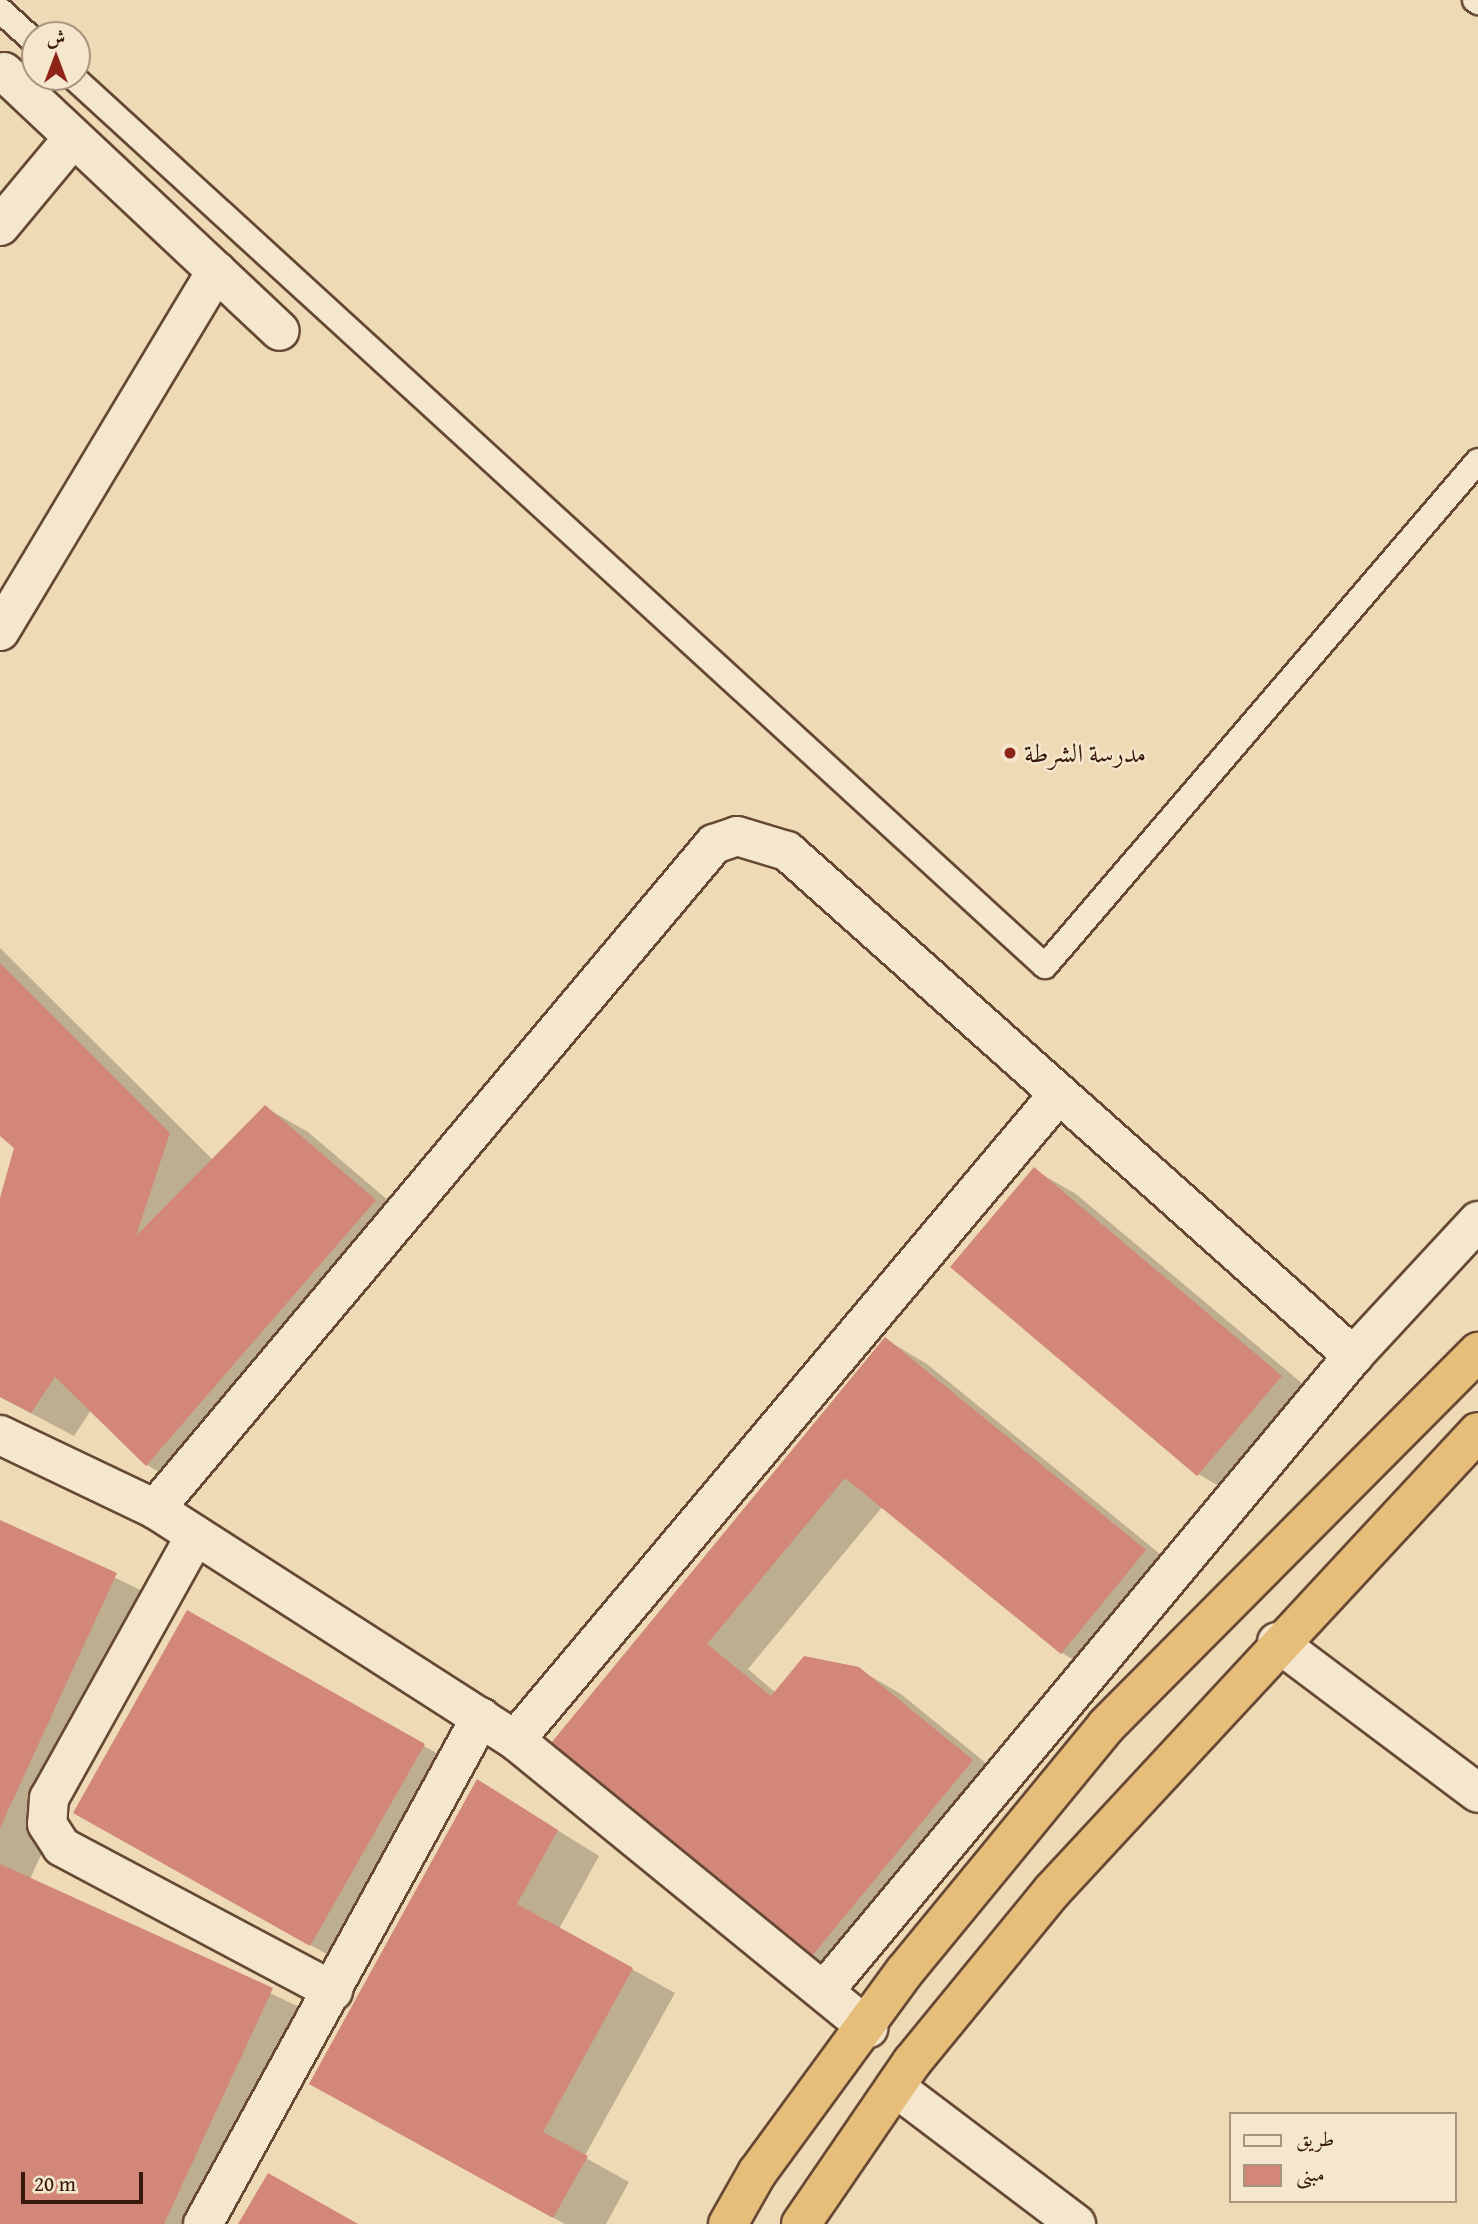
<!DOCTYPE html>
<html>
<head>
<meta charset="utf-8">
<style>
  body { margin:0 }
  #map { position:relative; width:1478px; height:2224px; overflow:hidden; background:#eedab4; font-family:"Gentium Book Plus",Amiri,serif }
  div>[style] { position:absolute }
  .shadow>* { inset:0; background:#0003 }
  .building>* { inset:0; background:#d28779 }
  .roads { filter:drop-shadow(2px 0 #664835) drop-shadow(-2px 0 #664835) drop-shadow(0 2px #664835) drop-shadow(0 -2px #664835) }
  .service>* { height:24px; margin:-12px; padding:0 12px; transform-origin:12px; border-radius:12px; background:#f4e7ce }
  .minor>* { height:38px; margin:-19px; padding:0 19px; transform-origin:19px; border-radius:19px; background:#f4e7ce }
  .trunk>* { height:38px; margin:-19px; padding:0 19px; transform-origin:19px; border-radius:19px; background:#e7bd7a }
  .dots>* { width:19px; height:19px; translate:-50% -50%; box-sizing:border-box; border:4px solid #f4e7ce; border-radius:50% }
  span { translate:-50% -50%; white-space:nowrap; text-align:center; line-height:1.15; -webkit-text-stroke:5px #f4e7ce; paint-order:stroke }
  .poi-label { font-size:26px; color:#38180b }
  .left { translate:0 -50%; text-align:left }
  .legend { position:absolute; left:1229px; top:2112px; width:228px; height:91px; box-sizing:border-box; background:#f4e7ce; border:2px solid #a99480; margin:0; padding:9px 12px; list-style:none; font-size:21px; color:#38180b }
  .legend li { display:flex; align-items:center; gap:14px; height:35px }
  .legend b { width:35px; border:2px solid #a99480 }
  .north { position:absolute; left:21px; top:21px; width:70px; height:70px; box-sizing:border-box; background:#f4e7ce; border:2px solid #a99480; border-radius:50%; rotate:0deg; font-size:19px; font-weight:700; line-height:28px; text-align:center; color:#38180b }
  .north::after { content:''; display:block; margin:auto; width:24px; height:32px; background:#8f2418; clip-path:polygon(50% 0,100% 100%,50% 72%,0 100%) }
  .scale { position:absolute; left:21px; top:2172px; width:122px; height:32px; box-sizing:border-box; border:4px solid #38180b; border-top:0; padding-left:9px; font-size:21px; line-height:24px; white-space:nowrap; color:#38180b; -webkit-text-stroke:5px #f4e7ce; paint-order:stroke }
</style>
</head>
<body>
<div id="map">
  <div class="shadow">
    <i style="clip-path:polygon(0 948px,213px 1160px,266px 1108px,308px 1132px,417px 1225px,189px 1489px,147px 1465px,91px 1410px,74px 1436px,0 1397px,0 1204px,16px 1148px,0 1133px)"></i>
    <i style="clip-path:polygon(1034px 1170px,1076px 1194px,1323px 1401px,1240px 1498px,1198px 1474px)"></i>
    <i style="clip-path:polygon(885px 1339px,927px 1364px,1187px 1576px,1104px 1677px,1062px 1653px,883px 1506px,748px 1669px,776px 1693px,858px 1669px,901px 1694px,1014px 1786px,846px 1990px,544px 1753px)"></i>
    <i style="clip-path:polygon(0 1522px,159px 1599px,30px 1879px,314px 2014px,217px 2224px,0 2224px)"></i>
    <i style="clip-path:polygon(424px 1746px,466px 1770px,353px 1969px,117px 1836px)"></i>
    <i style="clip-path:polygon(478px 1781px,599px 1856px,559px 1929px,675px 1993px,584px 2157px,629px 2182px,606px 2224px,565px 2224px,353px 2108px)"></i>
  </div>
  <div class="building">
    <i style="clip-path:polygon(0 963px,170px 1133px,136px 1236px,265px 1105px,376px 1200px,146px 1466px,55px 1377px,31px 1413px,0 1397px,0 1198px,14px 1148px,0 1136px)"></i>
    <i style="clip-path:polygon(1034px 1167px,1282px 1376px,1197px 1476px,950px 1267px)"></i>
    <i style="clip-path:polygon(885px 1337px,1146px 1550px,1061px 1654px,845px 1478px,707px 1644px,771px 1696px,804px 1656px,859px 1667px,973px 1760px,803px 1967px,542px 1754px)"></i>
    <i style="clip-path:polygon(0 1520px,117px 1573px,0 1828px)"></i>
    <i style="clip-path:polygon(187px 1610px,425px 1744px,310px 1946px,73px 1813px)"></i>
    <i style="clip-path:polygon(477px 1779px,558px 1830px,517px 1904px,633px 1968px,543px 2132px,588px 2156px,553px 2218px,309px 2084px)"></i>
    <i style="clip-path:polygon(0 1864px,273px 1988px,164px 2224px,0 2224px)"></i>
    <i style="clip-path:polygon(268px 2173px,358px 2224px,238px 2224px)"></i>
  </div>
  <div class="roads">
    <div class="service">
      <i style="left:1475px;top:0;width:4px;rotate:34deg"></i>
      <i style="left:0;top:10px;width:47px;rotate:42.4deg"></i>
      <i style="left:73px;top:77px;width:1317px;rotate:42.45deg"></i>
      <i style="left:1045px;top:966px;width:665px;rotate:-49.39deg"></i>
    </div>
    <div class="minor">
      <i style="left:4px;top:72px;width:378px;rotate:43.2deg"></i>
      <i style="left:0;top:226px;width:114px;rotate:-50.3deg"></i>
      <i style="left:0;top:631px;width:420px;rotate:-59deg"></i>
      <i style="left:0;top:1435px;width:172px;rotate:25.5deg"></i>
      <i style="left:155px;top:1509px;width:428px;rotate:32.7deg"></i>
      <i style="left:515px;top:1740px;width:456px;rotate:39.2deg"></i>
      <i style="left:155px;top:1509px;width:869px;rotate:-49.95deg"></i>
      <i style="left:714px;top:844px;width:24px;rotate:-19deg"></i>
      <i style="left:737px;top:836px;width:52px;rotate:16.7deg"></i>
      <i style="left:787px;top:851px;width:759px;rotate:41.74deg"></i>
      <i style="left:194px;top:1538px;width:298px;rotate:119.1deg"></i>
      <i style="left:49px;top:1798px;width:26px;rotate:94deg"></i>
      <i style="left:47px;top:1824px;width:27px;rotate:57deg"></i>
      <i style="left:62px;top:1847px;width:307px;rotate:28deg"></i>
      <i style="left:1277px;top:1642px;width:251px;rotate:36.9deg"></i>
      <i style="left:515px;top:1740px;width:843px;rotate:-49.91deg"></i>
      <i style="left:824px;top:1991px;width:826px;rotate:-50.2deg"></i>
      <i style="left:1353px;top:1356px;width:184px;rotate:-47.2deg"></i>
      <i style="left:895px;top:2087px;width:227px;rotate:37.1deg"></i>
      <i style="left:203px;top:2224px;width:578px;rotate:-61.26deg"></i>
    </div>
    <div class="trunk">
      <i style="left:728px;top:2224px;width:59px;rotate:-60.4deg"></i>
      <i style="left:757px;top:2173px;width:250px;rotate:-53.8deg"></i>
      <i style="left:905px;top:1971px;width:317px;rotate:-50.6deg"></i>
      <i style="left:1106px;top:1726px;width:528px;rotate:-45.15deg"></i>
      <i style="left:801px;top:2224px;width:196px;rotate:-55.6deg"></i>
      <i style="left:912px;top:2062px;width:221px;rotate:-50.7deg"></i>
      <i style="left:1052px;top:1891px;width:626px;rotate:-47.14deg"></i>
    </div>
  </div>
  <div class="dots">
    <i style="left:1010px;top:753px;background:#8f2418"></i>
  </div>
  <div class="poi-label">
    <span class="left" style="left:1024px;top:753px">مدرسة الشرطة</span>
  </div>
  <ul class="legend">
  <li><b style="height:9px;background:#f4e7ce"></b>طريق</li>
  <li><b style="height:19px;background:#d28779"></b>مبنى</li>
  </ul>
  <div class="north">ش</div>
  <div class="scale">20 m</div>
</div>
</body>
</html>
